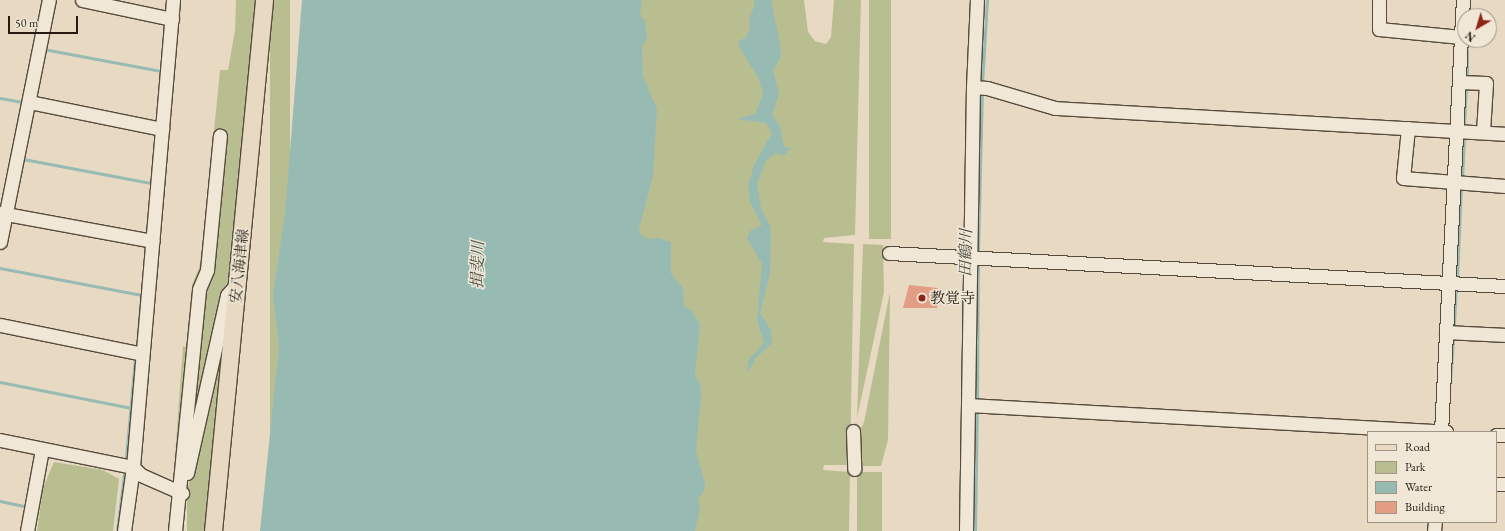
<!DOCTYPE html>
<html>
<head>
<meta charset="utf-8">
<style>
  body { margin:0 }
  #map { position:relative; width:1505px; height:531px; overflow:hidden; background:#e8dac2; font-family:"EB Garamond","Noto Serif JP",serif }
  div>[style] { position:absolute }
  .green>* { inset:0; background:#b9be91; transform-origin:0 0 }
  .water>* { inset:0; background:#97bbb3 }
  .stream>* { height:3px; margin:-1.5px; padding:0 1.5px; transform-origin:1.5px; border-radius:1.5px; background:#97bbb3 }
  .building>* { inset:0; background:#e39d84 }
  .roads { filter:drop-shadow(1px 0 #574b3d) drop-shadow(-1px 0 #574b3d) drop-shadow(0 1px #574b3d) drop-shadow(0 -1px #574b3d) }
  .minor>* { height:13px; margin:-6.5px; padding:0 6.5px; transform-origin:6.5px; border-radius:6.5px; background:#f0e7d7 }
  .major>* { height:17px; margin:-8.5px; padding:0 8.5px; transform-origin:8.5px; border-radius:8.5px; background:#e8dac2 }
  .dots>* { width:11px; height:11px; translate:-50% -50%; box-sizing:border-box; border:2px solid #f0e7d7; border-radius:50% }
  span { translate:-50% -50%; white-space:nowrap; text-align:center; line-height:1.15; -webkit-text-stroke:3px #f0e7d7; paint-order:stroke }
  .street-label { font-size:15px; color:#271b11 }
  .poi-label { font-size:15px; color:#271b11 }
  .left { translate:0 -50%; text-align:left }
  .water-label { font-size:16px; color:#494b42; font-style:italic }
  .legend { position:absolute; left:1367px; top:431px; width:130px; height:92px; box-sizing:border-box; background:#f0e7d7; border:1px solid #a09588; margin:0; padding:5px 7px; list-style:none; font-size:12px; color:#271b11 }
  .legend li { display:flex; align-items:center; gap:8px; height:20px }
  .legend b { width:20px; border:1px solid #a09588 }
  .north { position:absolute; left:1457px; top:8px; width:40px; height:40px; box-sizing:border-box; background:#f0e7d7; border:1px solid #a09588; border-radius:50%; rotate:218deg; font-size:11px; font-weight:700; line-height:16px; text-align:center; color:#271b11 }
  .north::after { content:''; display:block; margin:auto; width:14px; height:18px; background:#8f2418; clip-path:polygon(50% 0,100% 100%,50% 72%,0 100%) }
  .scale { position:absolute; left:8px; top:16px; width:70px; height:18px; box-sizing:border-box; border:2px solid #271b11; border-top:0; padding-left:5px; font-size:12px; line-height:14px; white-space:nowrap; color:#271b11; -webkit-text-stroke:3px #f0e7d7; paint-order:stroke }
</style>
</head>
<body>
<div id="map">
  <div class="green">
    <i style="clip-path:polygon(236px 0,257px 0,231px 277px,223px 289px,186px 470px,183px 470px,222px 136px,177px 482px,173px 484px,183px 346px,186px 347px,192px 285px,199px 268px,203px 242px,220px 70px,228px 70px,235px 30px)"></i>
    <i style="left:270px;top:0;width:20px;height:534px"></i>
    <i style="clip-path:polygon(631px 0,804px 0,808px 32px,815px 41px,826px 44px,831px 37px,834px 0,861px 0,855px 235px,824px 238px,823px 242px,854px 244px,850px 465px,824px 465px,823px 470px,850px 472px,849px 531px,690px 531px,633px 244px)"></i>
    <i style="left:869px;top:0;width:22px;height:239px"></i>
    <i style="clip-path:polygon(863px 244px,883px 245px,884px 292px,857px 418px)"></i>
    <i style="clip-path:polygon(890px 292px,888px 440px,881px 466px,858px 466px,858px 435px,864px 422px)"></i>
    <i style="clip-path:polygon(228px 298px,208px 531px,187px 531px,187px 492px)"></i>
    <i style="clip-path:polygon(54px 462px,103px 470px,119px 479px,113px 531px,37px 531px,43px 488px)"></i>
    <i style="left:857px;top:472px;width:25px;height:59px"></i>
  </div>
  <div class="water">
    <i style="clip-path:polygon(302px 0,642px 0,640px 16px,645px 20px,647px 39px,642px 46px,643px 76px,657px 109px,653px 176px,639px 229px,640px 234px,648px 239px,658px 238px,671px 242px,671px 274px,683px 288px,684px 306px,691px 310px,700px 324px,695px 375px,700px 384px,701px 396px,696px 451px,705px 484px,704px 492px,698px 499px,700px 509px,695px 531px,260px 531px,279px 347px,273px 295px,285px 214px)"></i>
    <i style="clip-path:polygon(754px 0,771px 0,781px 49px,780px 59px,773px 69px,779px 94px,772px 115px,780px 126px,784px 147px,791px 148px,784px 155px,775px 153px,766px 161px,757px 183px,761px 208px,770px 226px,771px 236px,770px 274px,760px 313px,771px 330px,772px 343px,756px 358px,748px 372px,748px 361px,764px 343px,757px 320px,762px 264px,747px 238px,750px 231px,762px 225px,750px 202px,748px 186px,754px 165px,772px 133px,766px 123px,737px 119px,755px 114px,763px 94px,759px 79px,738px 45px,740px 40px,746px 38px,750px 27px,749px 19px,754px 7px)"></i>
  </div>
  <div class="stream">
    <i style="left:43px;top:49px;width:120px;rotate:10.6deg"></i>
    <i style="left:1467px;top:49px;width:25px;rotate:90deg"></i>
    <i style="left:982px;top:84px;width:84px;rotate:-86.6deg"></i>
    <i style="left:0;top:98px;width:23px;rotate:10deg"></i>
    <i style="left:1464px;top:126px;width:40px;rotate:-87.1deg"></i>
    <i style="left:23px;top:159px;width:130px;rotate:10.6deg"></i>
    <i style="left:1462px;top:179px;width:41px;rotate:-87.2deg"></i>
    <i style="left:978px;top:254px;width:162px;rotate:-88.6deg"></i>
    <i style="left:0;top:268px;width:144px;rotate:10.8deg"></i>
    <i style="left:1457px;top:278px;width:92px;rotate:-87.5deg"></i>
    <i style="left:1454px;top:324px;width:33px;rotate:-87deg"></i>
    <i style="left:137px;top:346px;width:50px;rotate:-85.4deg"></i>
    <i style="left:0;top:382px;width:134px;rotate:11.2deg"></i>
    <i style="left:1450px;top:383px;width:44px;rotate:-86.1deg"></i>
    <i style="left:977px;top:402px;width:140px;rotate:-89.6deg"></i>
    <i style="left:126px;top:457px;width:98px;rotate:-84.8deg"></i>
    <i style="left:0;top:501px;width:29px;rotate:12deg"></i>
    <i style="left:117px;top:531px;width:57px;rotate:-83deg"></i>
    <i style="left:975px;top:531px;width:121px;rotate:-89.1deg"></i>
  </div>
  <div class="building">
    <i style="clip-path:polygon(909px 285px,938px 288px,937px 308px,903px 308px)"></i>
  </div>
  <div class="roads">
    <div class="minor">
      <i style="left:82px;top:0;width:92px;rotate:11.9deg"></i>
      <i style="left:1379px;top:0;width:29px;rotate:90deg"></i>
      <i style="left:1379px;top:29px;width:82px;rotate:5.6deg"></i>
      <i style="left:1459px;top:82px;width:27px;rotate:2deg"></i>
      <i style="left:1486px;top:83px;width:49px;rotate:93.5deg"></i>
      <i style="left:973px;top:87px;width:14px;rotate:4deg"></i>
      <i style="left:987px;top:88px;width:71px;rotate:16.4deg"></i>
      <i style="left:1055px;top:108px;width:451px;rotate:3.3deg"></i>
      <i style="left:29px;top:102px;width:136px;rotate:11.5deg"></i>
      <i style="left:1408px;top:128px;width:50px;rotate:95.7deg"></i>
      <i style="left:1403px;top:178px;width:102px;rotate:4.5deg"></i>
      <i style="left:0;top:213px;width:155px;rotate:10.4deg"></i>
      <i style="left:0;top:242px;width:247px;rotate:-78.6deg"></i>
      <i style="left:889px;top:253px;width:617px;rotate:3.07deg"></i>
      <i style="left:0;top:325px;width:145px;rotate:11.5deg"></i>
      <i style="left:1446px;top:332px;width:59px;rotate:2.9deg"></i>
      <i style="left:968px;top:405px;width:479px;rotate:3.2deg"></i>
      <i style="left:853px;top:431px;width:38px;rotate:88deg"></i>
      <i style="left:1441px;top:432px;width:433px;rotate:-87.1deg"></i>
      <i style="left:1496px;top:435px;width:9px"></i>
      <i style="left:0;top:440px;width:136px;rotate:11.5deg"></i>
      <i style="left:133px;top:467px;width:11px;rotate:45deg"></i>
      <i style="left:141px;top:475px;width:45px;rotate:23.7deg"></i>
      <i style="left:187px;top:473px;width:182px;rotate:-77.3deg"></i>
      <i style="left:227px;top:295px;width:15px;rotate:-48deg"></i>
      <i style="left:1496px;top:484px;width:9px"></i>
      <i style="left:27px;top:531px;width:83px;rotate:-79.6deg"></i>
      <i style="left:124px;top:531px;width:65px;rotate:-82deg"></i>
      <i style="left:133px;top:467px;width:469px;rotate:-85.1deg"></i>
      <i style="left:175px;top:531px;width:243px;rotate:-84.3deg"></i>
      <i style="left:199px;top:289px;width:21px;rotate:-67deg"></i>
      <i style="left:207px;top:270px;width:135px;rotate:-84.5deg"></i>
      <i style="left:966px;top:531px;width:444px;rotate:-89.1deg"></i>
      <i style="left:973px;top:87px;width:87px;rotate:-87.4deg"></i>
      <i style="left:1434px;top:531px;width:9px;rotate:-84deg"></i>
    </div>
    <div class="major">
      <i style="left:213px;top:531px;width:533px;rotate:-84.51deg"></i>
    </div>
  </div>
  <div class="dots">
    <i style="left:922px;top:298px;background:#8f2418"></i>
  </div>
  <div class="street-label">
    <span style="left:239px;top:266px;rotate:-84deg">安八海津線</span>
  </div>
  <div class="poi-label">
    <span class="left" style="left:930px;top:298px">教覚寺</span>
  </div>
  <div class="water-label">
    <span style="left:966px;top:253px;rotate:-89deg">田鶴川</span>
    <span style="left:478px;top:265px;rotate:-89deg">揖斐川</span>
  </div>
  <ul class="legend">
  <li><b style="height:5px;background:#e8dac2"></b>Road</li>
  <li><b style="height:11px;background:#b9be91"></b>Park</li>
  <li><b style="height:11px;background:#97bbb3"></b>Water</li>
  <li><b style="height:11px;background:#e39d84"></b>Building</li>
  </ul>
  <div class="north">N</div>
  <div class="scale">50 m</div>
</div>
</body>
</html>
